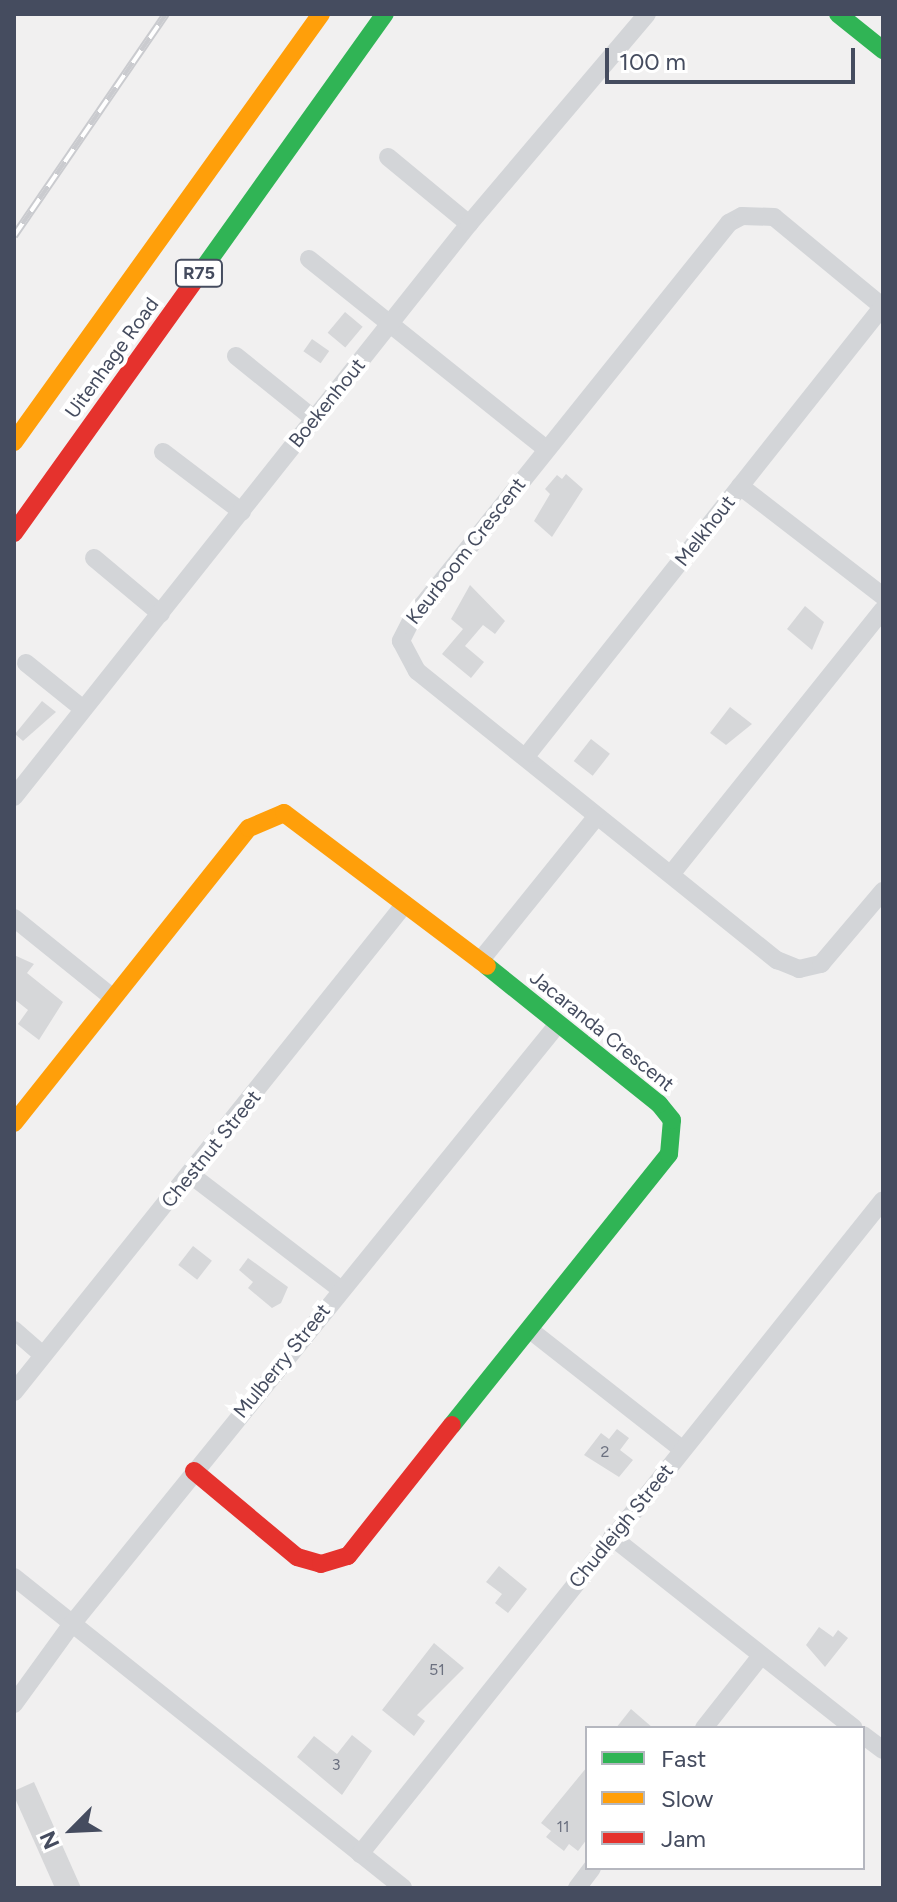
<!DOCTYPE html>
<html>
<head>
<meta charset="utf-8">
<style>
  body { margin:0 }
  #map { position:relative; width:897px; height:1902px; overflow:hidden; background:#f1f0f0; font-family:Figtree,sans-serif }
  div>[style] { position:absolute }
  .building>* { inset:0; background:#d6d7d9; transform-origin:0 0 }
  .street>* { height:18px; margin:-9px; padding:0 9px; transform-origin:9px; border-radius:9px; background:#d3d5d8 }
  .fast>* { height:18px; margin:-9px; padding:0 9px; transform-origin:9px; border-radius:9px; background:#30b455 }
  .slow>* { height:18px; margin:-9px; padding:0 9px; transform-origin:9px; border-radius:9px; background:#ff9f0a }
  .jam>* { height:18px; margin:-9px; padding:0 9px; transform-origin:9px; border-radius:9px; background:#e5322d }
  .rail>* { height:8px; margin-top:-4px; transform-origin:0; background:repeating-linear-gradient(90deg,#fff 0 15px,#cacbcf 0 30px); box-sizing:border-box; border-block:2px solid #cacbcf }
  span { translate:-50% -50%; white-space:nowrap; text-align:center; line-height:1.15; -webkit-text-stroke:8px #fff; paint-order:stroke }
  .number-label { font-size:16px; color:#6c7180 }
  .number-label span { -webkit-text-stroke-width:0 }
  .shield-label span { padding:2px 6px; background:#fff; border:2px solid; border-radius:6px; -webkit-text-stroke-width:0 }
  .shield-label { font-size:18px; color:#454c5f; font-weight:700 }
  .street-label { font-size:20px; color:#454c5f }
  .frame { position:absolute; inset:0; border:16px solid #454c5f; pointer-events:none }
  .legend { position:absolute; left:585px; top:1726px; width:280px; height:144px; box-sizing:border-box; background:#fff; border:2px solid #b5b7bf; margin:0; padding:10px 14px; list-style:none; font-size:24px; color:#454c5f }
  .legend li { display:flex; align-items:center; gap:16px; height:40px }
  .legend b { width:40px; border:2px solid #b5b7bf }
  .north { position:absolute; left:32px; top:1790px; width:80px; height:80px; -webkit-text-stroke:6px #fff; paint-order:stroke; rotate:246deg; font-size:22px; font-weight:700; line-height:32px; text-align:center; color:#454c5f }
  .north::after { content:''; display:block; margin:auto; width:28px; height:36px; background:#454c5f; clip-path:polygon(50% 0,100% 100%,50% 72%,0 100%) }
  .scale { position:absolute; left:605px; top:48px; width:250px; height:36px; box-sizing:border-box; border:4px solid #454c5f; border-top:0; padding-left:10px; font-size:24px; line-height:28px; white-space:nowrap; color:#454c5f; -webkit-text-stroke:6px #fff; paint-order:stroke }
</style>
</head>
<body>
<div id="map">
  <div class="building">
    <i style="left:345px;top:312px;width:23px;height:27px;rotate:40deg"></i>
    <i style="left:312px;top:339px;width:21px;height:15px;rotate:35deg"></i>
    <i style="clip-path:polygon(566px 474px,583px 489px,552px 537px,534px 521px,550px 494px,545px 489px,557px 475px,562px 479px)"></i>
    <i style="clip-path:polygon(470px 585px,505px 621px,495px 634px,483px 625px,465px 646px,484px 662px,471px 678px,442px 654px,463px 629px,451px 619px)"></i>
    <i style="clip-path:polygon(805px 606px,824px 622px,812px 650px,787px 629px)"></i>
    <i style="clip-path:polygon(42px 701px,56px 712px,23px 741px,15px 734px)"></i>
    <i style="clip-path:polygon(730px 707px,752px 724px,726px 745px,710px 733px)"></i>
    <i style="left:591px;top:739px;width:24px;height:28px;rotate:38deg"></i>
    <i style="clip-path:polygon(14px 955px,34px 964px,27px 973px,63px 1002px,39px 1040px,18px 1024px,28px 1010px,14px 999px)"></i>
    <i style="left:193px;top:1246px;width:24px;height:24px;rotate:38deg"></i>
    <i style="clip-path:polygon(248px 1258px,288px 1287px,281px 1303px,272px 1308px,248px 1288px,253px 1282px,239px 1270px)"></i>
    <i style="clip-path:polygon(617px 1429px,629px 1438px,620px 1450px,633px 1460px,619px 1477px,584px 1455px,601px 1433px,609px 1439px)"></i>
    <i style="clip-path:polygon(499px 1566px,527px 1589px,508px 1613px,495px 1603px,502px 1594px,486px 1582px)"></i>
    <i style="clip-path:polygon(819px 1627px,833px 1637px,838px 1630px,848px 1638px,825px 1667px,806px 1645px)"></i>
    <i style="clip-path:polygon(434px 1643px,464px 1668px,417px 1715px,425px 1721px,414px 1736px,382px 1710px)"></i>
    <i style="clip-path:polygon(631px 1709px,653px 1728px,616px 1728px)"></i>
    <i style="clip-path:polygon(352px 1735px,372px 1751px,342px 1795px,297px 1757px,314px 1736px,337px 1754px)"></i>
    <i style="clip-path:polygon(587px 1767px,587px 1839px,578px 1851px,569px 1844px,564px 1851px,546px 1837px,551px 1831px,541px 1823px)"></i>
    <i style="left:34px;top:1782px;width:116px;height:24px;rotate:66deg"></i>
  </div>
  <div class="street">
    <i style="left:388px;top:157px;width:105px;rotate:39.6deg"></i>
    <i style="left:309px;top:259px;width:304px;rotate:38.7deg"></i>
    <i style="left:883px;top:307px;width:141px;rotate:-140.5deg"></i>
    <i style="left:774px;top:217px;width:32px;rotate:-178deg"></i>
    <i style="left:742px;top:216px;width:15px;rotate:152deg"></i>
    <i style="left:729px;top:223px;width:505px;rotate:128.73deg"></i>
    <i style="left:413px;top:617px;width:27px;rotate:117deg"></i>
    <i style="left:401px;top:641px;width:34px;rotate:62deg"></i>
    <i style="left:417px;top:671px;width:462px;rotate:38.8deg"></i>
    <i style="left:777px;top:960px;width:24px;rotate:22deg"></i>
    <i style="left:799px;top:969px;width:23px;rotate:-13deg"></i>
    <i style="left:821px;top:964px;width:96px;rotate:-49.7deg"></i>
    <i style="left:236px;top:356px;width:100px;rotate:38.9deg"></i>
    <i style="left:163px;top:452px;width:99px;rotate:37.2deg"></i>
    <i style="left:740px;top:486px;width:180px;rotate:37.6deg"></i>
    <i style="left:94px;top:558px;width:87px;rotate:39.9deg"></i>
    <i style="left:26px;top:663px;width:73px;rotate:38.9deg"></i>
    <i style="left:527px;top:755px;width:573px;rotate:-51.59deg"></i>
    <i style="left:14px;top:797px;width:732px;rotate:-51.55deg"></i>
    <i style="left:469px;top:224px;width:275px;rotate:-49.7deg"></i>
    <i style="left:672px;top:873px;width:337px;rotate:-51.3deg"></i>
    <i style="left:14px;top:918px;width:127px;rotate:38.9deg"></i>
    <i style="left:480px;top:961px;width:186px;rotate:-51.1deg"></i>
    <i style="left:191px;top:1175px;width:188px;rotate:37.4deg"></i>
    <i style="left:14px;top:1330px;width:38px;rotate:41deg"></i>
    <i style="left:530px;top:1330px;width:193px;rotate:38.1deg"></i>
    <i style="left:14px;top:1392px;width:625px;rotate:-51.3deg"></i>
    <i style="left:612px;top:1537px;width:308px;rotate:38.3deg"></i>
    <i style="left:14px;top:1577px;width:498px;rotate:38.6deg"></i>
    <i style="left:14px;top:1704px;width:99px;rotate:-54.1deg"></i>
    <i style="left:72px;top:1624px;width:771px;rotate:-51deg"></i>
    <i style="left:704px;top:1728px;width:90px;rotate:-51.7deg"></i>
    <i style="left:863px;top:1735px;width:25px;rotate:37deg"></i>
    <i style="left:360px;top:1854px;width:837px;rotate:-51.35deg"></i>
    <i style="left:577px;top:1888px;width:25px;rotate:-53deg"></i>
  </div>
  <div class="fast">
    <i style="left:838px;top:14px;width:58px;rotate:38.7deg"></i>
    <i style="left:200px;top:273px;width:318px;rotate:-54.5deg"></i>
    <i style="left:452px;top:1425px;width:347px;rotate:-51.3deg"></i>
    <i style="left:669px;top:1154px;width:34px;rotate:-85deg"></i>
    <i style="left:672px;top:1120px;width:21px;rotate:-129deg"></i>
    <i style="left:659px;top:1104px;width:221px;rotate:-141.3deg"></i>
  </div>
  <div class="slow">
    <i style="left:14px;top:442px;width:527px;rotate:-54.35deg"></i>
    <i style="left:14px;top:1123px;width:377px;rotate:-51.5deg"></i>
    <i style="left:249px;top:828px;width:38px;rotate:-23deg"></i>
    <i style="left:284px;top:813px;width:254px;rotate:37deg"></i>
  </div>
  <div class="jam">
    <i style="left:14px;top:533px;width:320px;rotate:-54.4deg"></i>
    <i style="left:194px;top:1471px;width:134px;rotate:39.9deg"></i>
    <i style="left:297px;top:1557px;width:25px;rotate:16deg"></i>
    <i style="left:321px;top:1564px;width:28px;rotate:-17deg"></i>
    <i style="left:348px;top:1556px;width:167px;rotate:-51.6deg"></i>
  </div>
  <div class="rail">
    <i style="left:14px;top:236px;width:269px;rotate:-55.6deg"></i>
  </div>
  <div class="number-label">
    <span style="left:605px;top:1452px">2</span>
    <span style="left:437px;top:1670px">51</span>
    <span style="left:336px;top:1765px">3</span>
    <span style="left:563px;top:1827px">11</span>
  </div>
  <div class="shield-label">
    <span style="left:199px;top:273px">R75</span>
  </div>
  <div class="street-label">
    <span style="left:112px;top:358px;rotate:-54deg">Uitenhage Road</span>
    <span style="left:327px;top:403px;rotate:-51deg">Boekenhout</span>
    <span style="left:705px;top:531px;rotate:-52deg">Melkhout</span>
    <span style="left:466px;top:551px;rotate:-52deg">Keurboom Crescent</span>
    <span style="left:602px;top:1031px;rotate:39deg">Jacaranda Crescent</span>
    <span style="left:211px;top:1149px;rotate:-51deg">Chestnut Street</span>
    <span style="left:282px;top:1361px;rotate:-51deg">Mulberry Street</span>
    <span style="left:621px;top:1526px;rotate:-51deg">Chudleigh Street</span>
  </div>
  <div class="frame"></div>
  <ul class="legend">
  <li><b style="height:10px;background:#30b455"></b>Fast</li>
  <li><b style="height:10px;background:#ff9f0a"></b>Slow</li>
  <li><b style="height:10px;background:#e5322d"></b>Jam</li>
  </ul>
  <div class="north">N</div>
  <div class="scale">100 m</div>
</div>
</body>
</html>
